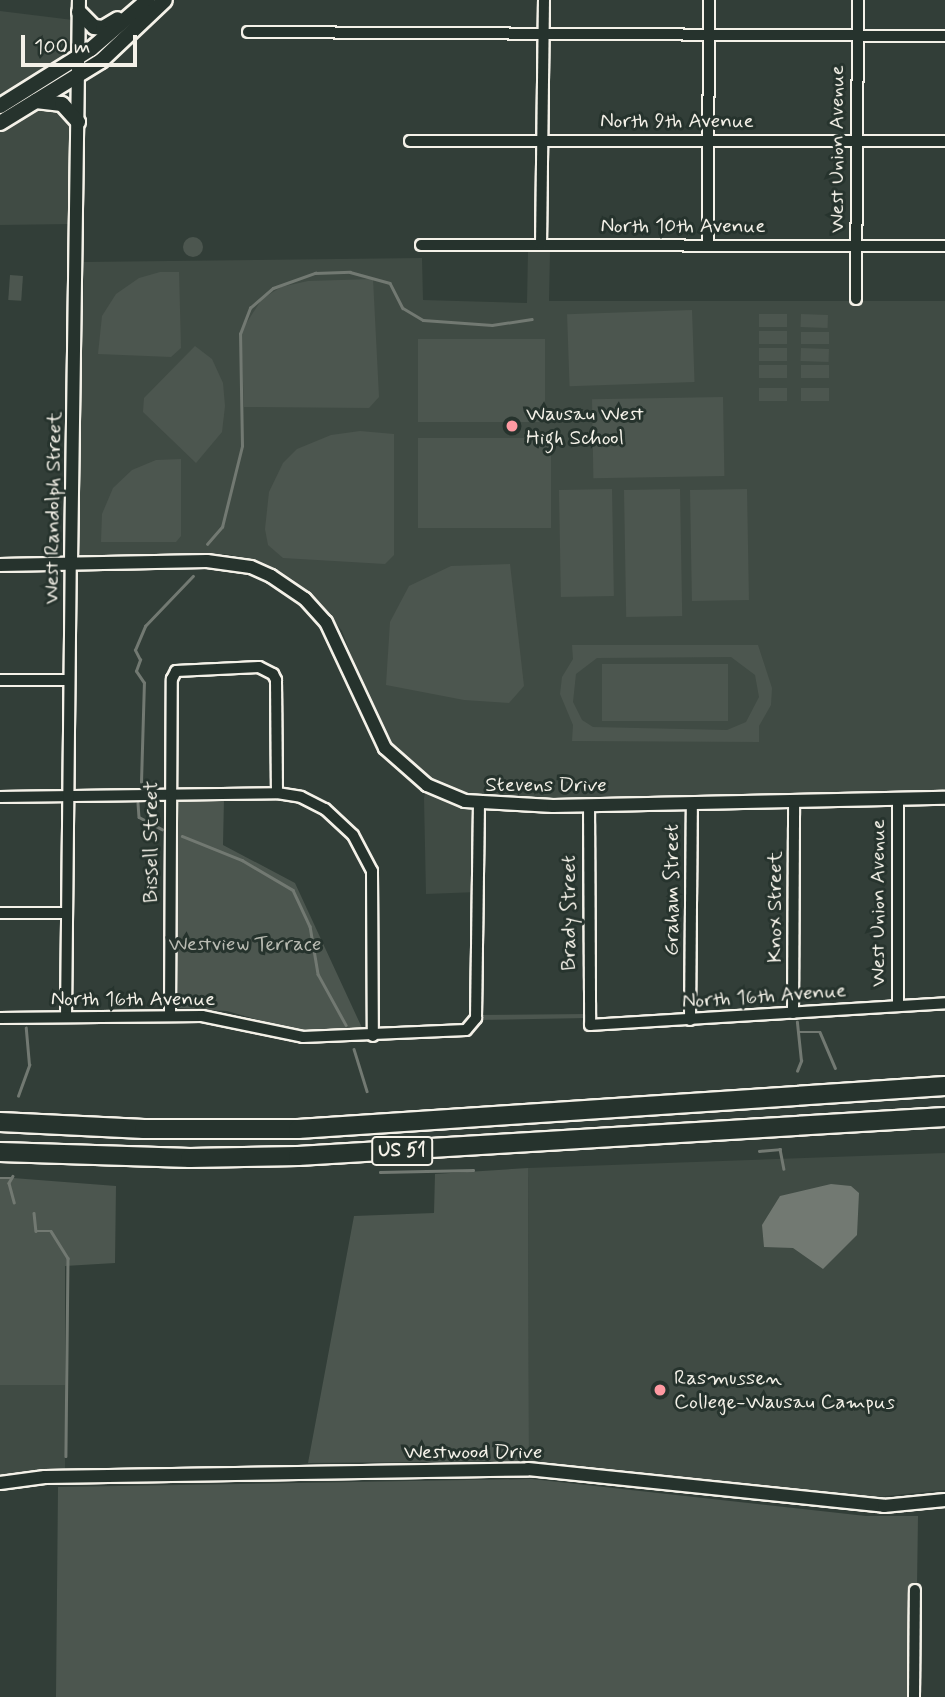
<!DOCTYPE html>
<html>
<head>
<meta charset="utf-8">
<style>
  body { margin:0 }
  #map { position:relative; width:945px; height:1697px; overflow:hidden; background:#323e38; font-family:Mynerve,sans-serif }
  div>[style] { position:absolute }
  .built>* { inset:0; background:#404b44; transform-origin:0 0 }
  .green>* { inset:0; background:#4c564f; transform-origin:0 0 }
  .round { border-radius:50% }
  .water>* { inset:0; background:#727972 }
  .stream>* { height:2.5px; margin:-1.25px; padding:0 1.25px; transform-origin:1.25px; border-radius:1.25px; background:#727972 }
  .roads { filter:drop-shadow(2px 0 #f4f1e8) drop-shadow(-2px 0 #f4f1e8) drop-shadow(0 2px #f4f1e8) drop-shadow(0 -2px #f4f1e8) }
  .street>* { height:10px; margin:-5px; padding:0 5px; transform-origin:5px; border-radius:5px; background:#26332d }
  .secondary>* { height:12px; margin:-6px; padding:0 6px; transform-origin:6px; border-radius:6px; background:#26332d }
  .primary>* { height:14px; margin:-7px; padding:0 7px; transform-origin:7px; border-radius:7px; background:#26332d }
  .highway>* { height:18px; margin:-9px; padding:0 9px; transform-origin:9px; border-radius:9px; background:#26332d }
  .dots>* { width:19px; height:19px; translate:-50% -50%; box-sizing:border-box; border:4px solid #26332d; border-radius:50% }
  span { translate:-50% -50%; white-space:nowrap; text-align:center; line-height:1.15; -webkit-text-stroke:6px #26332d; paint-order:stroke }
  .shield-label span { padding:2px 5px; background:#26332d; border:2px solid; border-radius:5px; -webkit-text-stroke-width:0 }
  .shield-label { font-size:19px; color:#f4f1e8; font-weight:700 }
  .street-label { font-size:21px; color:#f4f1e8 }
  .poi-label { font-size:21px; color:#f4f1e8 }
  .left { translate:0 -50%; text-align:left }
  .park-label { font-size:21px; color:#b9bbb2 }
  .scale { position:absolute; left:21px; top:35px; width:116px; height:32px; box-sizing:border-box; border:4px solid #f4f1e8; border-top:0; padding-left:9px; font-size:21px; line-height:24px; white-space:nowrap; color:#f4f1e8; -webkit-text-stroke:5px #26332d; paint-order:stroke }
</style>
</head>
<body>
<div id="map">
  <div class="built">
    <i style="clip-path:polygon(0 11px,73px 20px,68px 56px,0 99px)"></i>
    <i style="clip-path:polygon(49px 104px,71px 120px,71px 224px,0 225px,0 132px)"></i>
    <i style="clip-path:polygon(528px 251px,550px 252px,549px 301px,945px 301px,945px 793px,508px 798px,467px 794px,433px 780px,397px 751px,369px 703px,342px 631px,320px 602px,292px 579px,253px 560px,226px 554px,84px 557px,78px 553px,84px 262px,422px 258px,423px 300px,527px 303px)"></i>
    <i style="clip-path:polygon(427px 785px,479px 804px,478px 892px,426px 894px,424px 798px)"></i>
    <i style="clip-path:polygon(945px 1153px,945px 1490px,875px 1497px,529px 1461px,528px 1168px)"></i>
    <i style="left:0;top:1385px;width:65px;height:89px"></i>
  </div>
  <div class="green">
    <i class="round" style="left:183px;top:237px;width:20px;height:20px"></i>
    <i style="clip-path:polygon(160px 272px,179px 272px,181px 348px,171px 357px,98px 354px,102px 316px,116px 294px,139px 278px)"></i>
    <i style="left:10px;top:275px;width:13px;height:25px;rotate:4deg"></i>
    <i style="clip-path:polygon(373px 279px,379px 397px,369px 408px,244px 407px,241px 331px,262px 299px,281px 287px,308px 281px)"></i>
    <i style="left:692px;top:310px;width:72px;height:125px;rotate:88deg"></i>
    <i style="left:759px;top:314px;width:28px;height:13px"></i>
    <i style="left:801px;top:314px;width:27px;height:13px;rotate:2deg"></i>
    <i style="left:759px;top:331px;width:28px;height:13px"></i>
    <i style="left:801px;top:332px;width:28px;height:12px"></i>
    <i style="left:418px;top:339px;width:127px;height:83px"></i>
    <i style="clip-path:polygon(195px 346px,212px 359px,223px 383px,225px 406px,222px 432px,196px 463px,143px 412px,144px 398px)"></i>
    <i style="left:759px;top:348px;width:28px;height:13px"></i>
    <i style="left:801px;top:348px;width:28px;height:13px;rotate:2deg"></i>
    <i style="left:759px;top:365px;width:28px;height:13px"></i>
    <i style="left:801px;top:365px;width:28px;height:13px"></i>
    <i style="left:759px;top:388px;width:28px;height:13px"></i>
    <i style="left:801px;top:388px;width:28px;height:13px"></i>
    <i style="left:723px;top:397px;width:79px;height:131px;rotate:89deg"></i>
    <i style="clip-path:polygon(360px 431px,394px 434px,394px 555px,385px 564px,283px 558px,268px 545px,265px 529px,269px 492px,283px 463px,297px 449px,331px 435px)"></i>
    <i style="left:551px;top:438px;width:90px;height:133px;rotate:90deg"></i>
    <i style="clip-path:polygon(181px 459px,181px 536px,176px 542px,101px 542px,102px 514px,113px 488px,132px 470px,156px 460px)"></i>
    <i style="left:612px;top:489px;width:107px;height:53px;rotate:89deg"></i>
    <i style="left:680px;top:489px;width:127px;height:56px;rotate:89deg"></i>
    <i style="left:747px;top:489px;width:111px;height:57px;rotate:89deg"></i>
    <i style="clip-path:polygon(510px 564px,524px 686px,509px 703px,464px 700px,386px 685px,390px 622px,409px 586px,451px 566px)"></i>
    <i style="clip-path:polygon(evenodd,572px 645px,758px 645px,772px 688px,771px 705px,759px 726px,759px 742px,572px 741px,573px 725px,560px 694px,562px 677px,573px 659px,572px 645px,731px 657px,755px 675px,759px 697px,746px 722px,727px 730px,593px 727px,582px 720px,573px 702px,576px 674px,597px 658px,731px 657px)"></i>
    <i style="left:602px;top:664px;width:126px;height:57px"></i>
    <i style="clip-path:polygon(224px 798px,223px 845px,295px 883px,363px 1030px,297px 1031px,227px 1011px,176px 1008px,177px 803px,184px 799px)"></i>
    <i style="clip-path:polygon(587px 1014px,587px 1018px,475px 1020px,476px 1015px)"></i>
    <i style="clip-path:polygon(528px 1168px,529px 1461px,308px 1463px,354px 1216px,434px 1213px,435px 1174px)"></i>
    <i style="clip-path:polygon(0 1177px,116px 1186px,115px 1263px,65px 1266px,65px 1385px,0 1385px)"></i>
    <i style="clip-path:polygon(532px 1479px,866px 1516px,918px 1516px,917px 1587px,910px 1587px,908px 1697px,56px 1697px,58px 1487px)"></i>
  </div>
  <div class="water">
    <i style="clip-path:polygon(831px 1184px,851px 1186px,859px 1193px,857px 1235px,823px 1269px,793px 1248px,764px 1247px,762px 1225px,780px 1196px)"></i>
  </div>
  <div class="stream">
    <i style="left:207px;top:544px;width:23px;rotate:-49deg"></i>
    <i style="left:222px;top:527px;width:83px;rotate:-76.1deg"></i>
    <i style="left:242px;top:446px;width:112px;rotate:-91deg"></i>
    <i style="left:240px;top:334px;width:28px;rotate:-69deg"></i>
    <i style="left:250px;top:308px;width:30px;rotate:-41deg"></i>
    <i style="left:273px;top:288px;width:45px;rotate:-19.7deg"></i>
    <i style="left:315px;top:273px;width:35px;rotate:-2deg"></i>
    <i style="left:350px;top:272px;width:41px;rotate:15.4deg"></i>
    <i style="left:390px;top:283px;width:28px;rotate:63deg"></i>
    <i style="left:403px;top:308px;width:23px;rotate:31deg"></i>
    <i style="left:423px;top:320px;width:69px;rotate:4.1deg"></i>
    <i style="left:492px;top:325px;width:40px;rotate:-8.5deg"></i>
    <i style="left:141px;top:782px;width:99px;rotate:-88.3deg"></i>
    <i style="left:144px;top:683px;width:14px;rotate:-124deg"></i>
    <i style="left:136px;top:671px;width:12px;rotate:-70deg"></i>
    <i style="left:140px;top:660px;width:11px;rotate:-117deg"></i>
    <i style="left:135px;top:650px;width:26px;rotate:-67deg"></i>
    <i style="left:145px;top:626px;width:69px;rotate:-46.2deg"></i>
    <i style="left:138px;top:803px;width:14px;rotate:86deg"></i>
    <i style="left:139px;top:817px;width:26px;rotate:28deg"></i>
    <i style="left:182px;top:836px;width:65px;rotate:21.8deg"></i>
    <i style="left:242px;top:860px;width:59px;rotate:30.5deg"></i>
    <i style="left:293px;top:890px;width:40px;rotate:65deg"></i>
    <i style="left:310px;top:926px;width:49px;rotate:80.5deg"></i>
    <i style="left:318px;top:974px;width:58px;rotate:61.2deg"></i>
    <i style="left:798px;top:1032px;width:22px"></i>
    <i style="left:820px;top:1032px;width:39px;rotate:67deg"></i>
    <i style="left:354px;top:1049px;width:44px;rotate:72.8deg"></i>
    <i style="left:797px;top:1071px;width:11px;rotate:-68deg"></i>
    <i style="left:801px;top:1061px;width:39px;rotate:-96deg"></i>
    <i style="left:18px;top:1096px;width:33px;rotate:-70deg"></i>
    <i style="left:29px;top:1065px;width:37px;rotate:-95deg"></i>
    <i style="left:759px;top:1151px;width:21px;rotate:-5deg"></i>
    <i style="left:780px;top:1149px;width:20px;rotate:79deg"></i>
    <i style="left:380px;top:1172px;width:93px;rotate:-1.2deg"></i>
    <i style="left:13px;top:1176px;width:8px;rotate:120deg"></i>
    <i style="left:9px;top:1183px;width:20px;rotate:75deg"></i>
    <i style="left:0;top:1178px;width:11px"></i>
    <i style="left:34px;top:1213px;width:18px;rotate:84deg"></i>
    <i style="left:36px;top:1231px;width:15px"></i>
    <i style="left:51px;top:1231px;width:32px;rotate:58deg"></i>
    <i style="left:68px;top:1258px;width:198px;rotate:90.6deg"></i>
  </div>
  <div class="roads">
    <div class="street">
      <i style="left:248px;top:32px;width:697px;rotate:0.33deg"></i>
      <i style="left:410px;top:141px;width:535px"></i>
      <i style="left:421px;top:245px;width:524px;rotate:0.11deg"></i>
      <i style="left:541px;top:245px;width:245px;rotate:-89.3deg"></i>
      <i style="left:708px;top:246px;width:246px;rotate:-89.8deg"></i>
      <i style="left:856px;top:299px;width:299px;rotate:-89.6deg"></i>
      <i style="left:0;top:680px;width:69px"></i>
      <i style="left:0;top:797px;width:277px;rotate:-0.8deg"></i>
      <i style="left:277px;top:793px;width:24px;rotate:9deg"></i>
      <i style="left:301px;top:797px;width:27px;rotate:27deg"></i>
      <i style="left:325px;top:809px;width:38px;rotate:43deg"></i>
      <i style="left:353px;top:835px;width:41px;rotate:62.2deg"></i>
      <i style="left:372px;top:871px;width:165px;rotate:89.7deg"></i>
      <i style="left:589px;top:805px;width:220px;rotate:89.7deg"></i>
      <i style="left:590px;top:1025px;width:356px;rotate:-3.5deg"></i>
      <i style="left:0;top:913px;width:67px"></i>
      <i style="left:898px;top:1006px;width:207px;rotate:-90deg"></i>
      <i style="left:793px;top:1013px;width:212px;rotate:-89.7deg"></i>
      <i style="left:170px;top:1015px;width:336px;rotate:-89.7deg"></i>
      <i style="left:172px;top:679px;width:9px;rotate:-63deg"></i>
      <i style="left:176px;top:671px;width:83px;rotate:-2.8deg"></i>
      <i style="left:259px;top:667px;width:16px;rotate:27deg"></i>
      <i style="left:273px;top:674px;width:7px;rotate:63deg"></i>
      <i style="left:276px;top:680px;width:113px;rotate:89.5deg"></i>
      <i style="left:66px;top:1017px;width:454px;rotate:-89.4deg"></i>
      <i style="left:0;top:1018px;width:202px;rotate:-0.6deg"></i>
      <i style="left:202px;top:1016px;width:103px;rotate:11.7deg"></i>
      <i style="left:303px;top:1037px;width:163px;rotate:-2.5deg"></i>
      <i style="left:466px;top:1030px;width:16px;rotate:-50deg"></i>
      <i style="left:476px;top:1018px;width:214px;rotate:-89.2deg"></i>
      <i style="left:690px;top:1020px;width:217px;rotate:-89.5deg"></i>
      <i style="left:914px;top:1697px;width:107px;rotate:-89.5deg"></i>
    </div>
    <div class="secondary">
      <i style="left:71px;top:563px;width:563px;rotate:-89.19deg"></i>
      <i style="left:0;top:565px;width:207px;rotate:-1.1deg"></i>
      <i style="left:207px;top:561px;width:44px;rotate:7.8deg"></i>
      <i style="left:251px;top:567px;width:22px;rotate:24deg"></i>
      <i style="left:271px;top:576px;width:41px;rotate:34.1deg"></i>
      <i style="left:305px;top:599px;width:31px;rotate:48deg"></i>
      <i style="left:326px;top:622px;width:139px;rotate:64.9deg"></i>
      <i style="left:385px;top:748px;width:56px;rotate:41.4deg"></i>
      <i style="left:427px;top:785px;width:41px;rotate:22.8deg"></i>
      <i style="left:465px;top:801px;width:88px;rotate:3.3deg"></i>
      <i style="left:553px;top:806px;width:392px;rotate:-1.2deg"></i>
      <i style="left:0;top:1483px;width:45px;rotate:-7.6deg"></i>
      <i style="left:45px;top:1477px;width:483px;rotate:-0.9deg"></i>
      <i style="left:528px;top:1469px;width:358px;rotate:5.9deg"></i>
      <i style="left:884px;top:1506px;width:61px;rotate:-5.6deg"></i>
    </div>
    <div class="primary">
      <i style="left:79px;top:12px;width:21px;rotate:45deg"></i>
      <i style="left:94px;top:27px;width:9px;rotate:6deg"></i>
      <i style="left:103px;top:28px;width:17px;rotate:-31deg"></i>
      <i style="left:36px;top:101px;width:26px;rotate:7deg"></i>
      <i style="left:62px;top:104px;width:24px;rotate:48deg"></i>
      <i style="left:0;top:106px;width:107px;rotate:-32.1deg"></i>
      <i style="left:91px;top:49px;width:75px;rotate:-40.7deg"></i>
      <i style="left:0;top:123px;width:119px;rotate:-31.5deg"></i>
      <i style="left:101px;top:61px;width:88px;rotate:-43.6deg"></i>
    </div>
    <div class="highway">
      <i style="left:0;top:1122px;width:144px;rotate:2.8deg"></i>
      <i style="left:144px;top:1129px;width:154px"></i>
      <i style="left:298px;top:1129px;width:648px;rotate:-3.8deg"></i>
      <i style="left:0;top:1152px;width:190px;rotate:1.8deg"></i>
      <i style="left:190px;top:1158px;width:108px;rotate:-1.1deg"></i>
      <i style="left:298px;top:1156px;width:648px;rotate:-3.45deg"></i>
    </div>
  </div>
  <div class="dots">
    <i style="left:512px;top:426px;background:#ff9aa2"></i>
    <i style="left:660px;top:1390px;background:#ff9aa2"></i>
  </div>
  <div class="shield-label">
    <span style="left:402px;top:1151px">US 51</span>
  </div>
  <div class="street-label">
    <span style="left:677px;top:121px">North 9th Avenue</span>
    <span style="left:837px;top:149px;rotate:-90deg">West Union Avenue</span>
    <span style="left:683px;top:226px">North 10th Avenue</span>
    <span style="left:53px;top:508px;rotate:-89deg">West Randolph Street</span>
    <span style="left:546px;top:785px">Stevens Drive</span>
    <span style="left:151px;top:842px;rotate:-90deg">Bissell Street</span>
    <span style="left:672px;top:890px;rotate:-90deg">Graham Street</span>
    <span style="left:878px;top:903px;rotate:-90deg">West Union Avenue</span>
    <span style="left:775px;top:907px;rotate:-90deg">Knox Street</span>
    <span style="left:569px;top:913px;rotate:-90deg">Brady Street</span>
    <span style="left:764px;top:996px;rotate:-4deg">North 16th Avenue</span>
    <span style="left:133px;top:999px">North 16th Avenue</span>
    <span style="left:473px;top:1452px">Westwood Drive</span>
  </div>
  <div class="poi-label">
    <span class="left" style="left:526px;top:426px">Wausau West<br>High School</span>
    <span class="left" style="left:674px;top:1390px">Rasmussen<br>College-Wausau Campus</span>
  </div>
  <div class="park-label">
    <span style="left:245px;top:944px">Westview Terrace</span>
  </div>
  <div class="scale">100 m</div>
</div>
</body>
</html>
